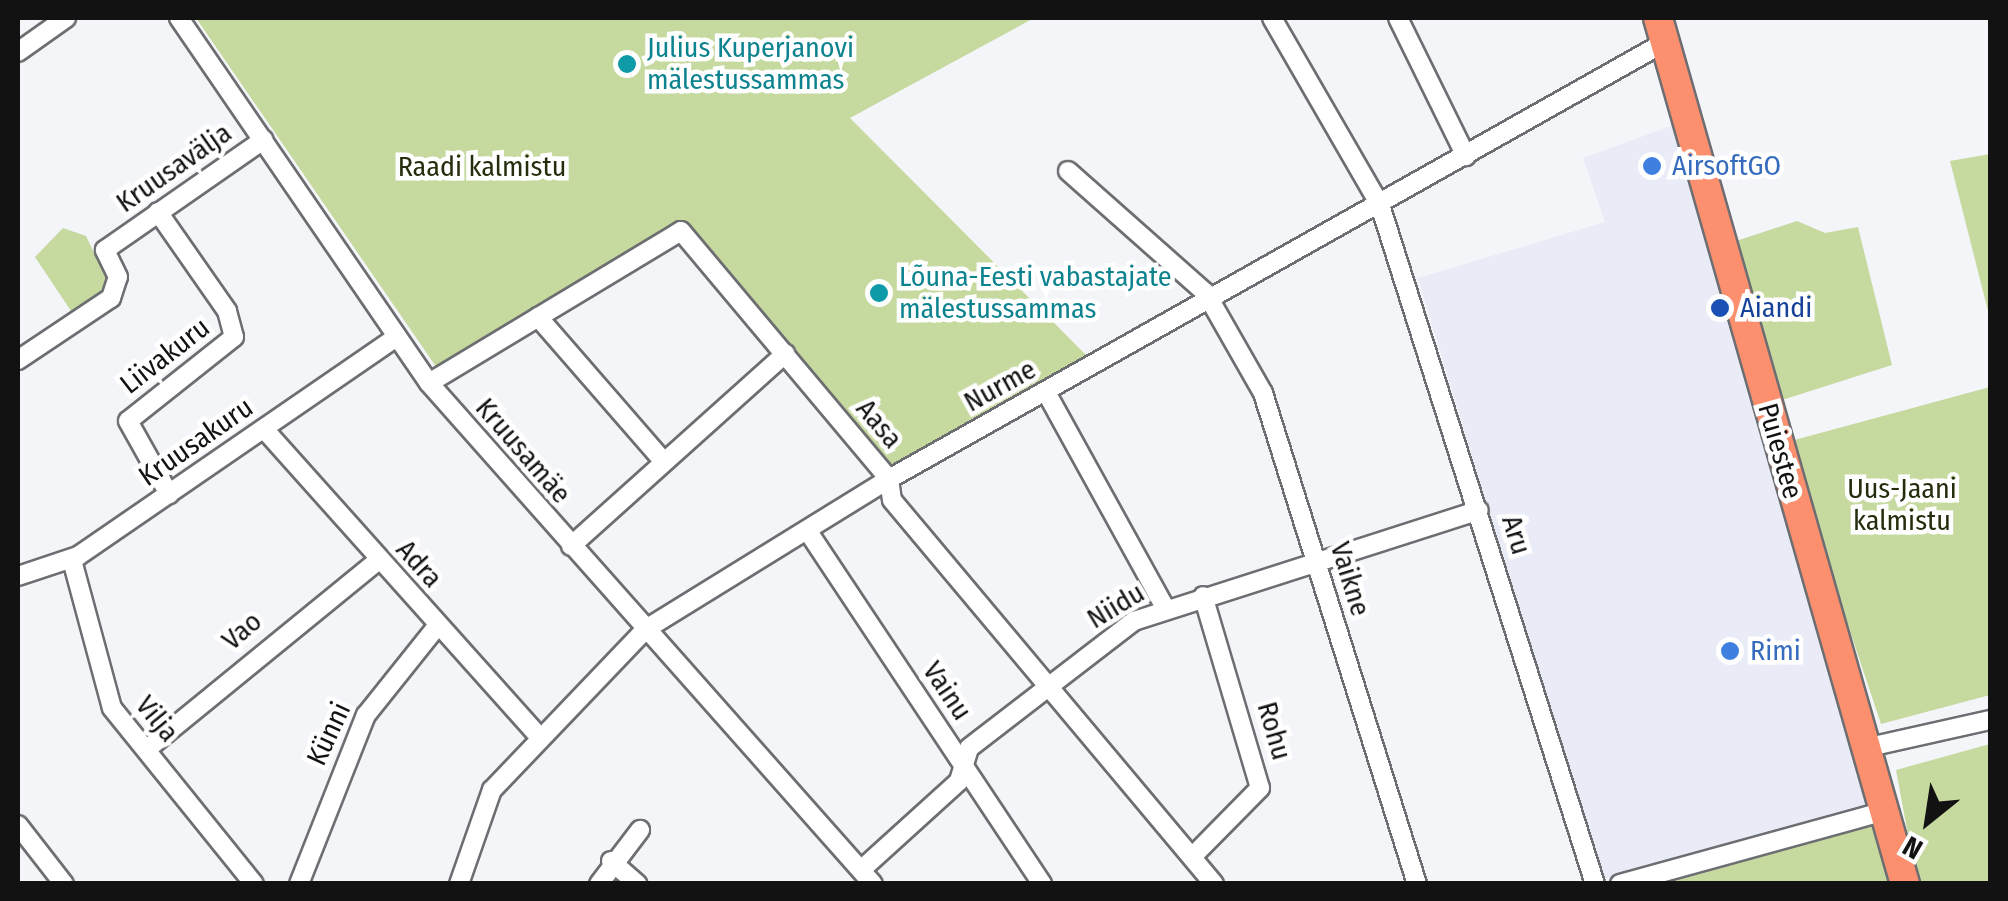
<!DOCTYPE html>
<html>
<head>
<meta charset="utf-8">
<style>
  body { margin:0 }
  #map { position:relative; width:2008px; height:901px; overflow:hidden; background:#f4f5f9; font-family:"Fira Sans Condensed",sans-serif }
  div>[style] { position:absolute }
  .built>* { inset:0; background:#e9ebf7 }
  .green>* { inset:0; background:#c6d99f }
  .roads { filter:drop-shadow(2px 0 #6d6e72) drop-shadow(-2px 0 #6d6e72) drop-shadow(0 2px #6d6e72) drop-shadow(0 -2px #6d6e72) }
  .minor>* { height:18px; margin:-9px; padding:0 9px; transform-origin:9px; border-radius:9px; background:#fff }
  .highway>* { height:28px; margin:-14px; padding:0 14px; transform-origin:14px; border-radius:14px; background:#fb8f6e }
  .dots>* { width:28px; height:28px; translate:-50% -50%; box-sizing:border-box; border:5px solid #fff; border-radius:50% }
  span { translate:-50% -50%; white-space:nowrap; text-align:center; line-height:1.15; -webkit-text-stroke:9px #fff; paint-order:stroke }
  .culture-label { font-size:28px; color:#0d838f }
  .left { translate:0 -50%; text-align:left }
  .shop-label { font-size:28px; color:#366cbe }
  .park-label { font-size:28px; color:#242e0c }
  .street-label { font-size:28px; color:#121213 }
  .transit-label { font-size:28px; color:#164399 }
  .frame { position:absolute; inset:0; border:20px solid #121213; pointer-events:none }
  .north { position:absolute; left:1878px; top:771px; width:100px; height:100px; -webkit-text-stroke:8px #fff; paint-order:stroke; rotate:210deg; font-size:28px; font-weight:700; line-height:40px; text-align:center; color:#121213 }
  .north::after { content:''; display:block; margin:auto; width:35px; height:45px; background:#121213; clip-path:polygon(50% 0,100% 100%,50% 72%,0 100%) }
</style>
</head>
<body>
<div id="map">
  <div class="built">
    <i style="clip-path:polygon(1682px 122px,1877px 804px,1600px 880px,1418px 278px,1605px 222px,1583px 158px)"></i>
  </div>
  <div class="green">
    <i style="clip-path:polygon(196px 18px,1034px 18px,850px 118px,1090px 359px,892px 471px,680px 221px,437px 368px)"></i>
    <i style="clip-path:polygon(1990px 154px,1990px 319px,1950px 161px)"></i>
    <i style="clip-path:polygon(1797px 221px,1825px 233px,1858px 227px,1892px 365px,1779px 401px,1733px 242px)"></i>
    <i style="clip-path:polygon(63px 228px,86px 236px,111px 288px,73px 314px,35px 257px)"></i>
    <i style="clip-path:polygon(1990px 387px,1990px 695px,1881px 724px,1787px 442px)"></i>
    <i style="clip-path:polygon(1990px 744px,1990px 883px,1917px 883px,1896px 770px)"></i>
    <i style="clip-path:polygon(1879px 823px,1893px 884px,1663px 884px)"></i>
  </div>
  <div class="roads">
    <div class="minor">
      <i style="left:179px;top:18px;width:442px;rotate:55.6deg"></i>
      <i style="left:429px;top:383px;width:669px;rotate:48.45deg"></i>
      <i style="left:1272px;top:18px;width:216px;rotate:60deg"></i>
      <i style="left:1380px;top:205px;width:712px;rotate:72.43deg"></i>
      <i style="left:1398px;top:18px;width:154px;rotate:63.8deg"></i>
      <i style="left:18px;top:52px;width:59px;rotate:-35.3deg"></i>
      <i style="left:1068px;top:171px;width:184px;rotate:41.5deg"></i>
      <i style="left:1206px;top:293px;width:115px;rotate:60.3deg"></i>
      <i style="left:1263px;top:393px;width:515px;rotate:72.59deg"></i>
      <i style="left:158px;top:212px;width:121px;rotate:55.1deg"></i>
      <i style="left:227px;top:311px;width:27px;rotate:75deg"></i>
      <i style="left:234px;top:337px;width:135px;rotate:141.6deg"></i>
      <i style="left:128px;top:421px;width:84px;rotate:60.7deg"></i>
      <i style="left:538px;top:317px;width:191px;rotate:49deg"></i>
      <i style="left:18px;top:360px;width:112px;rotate:-33.7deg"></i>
      <i style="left:111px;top:298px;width:22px;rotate:-72deg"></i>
      <i style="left:118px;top:277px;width:30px;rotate:-116deg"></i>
      <i style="left:105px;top:250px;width:193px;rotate:-34.8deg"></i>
      <i style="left:429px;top:383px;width:294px;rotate:-31.1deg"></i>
      <i style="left:681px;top:231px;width:324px;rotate:50deg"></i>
      <i style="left:889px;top:479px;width:21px;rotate:82deg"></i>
      <i style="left:892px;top:500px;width:501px;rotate:50.02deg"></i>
      <i style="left:1046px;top:392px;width:247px;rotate:61.1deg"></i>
      <i style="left:264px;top:429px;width:409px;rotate:48.2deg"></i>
      <i style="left:807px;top:530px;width:425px;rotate:56.4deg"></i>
      <i style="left:571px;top:546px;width:288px;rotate:-41.9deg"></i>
      <i style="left:72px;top:560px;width:153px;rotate:74.9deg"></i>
      <i style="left:112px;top:708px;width:226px;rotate:51.1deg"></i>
      <i style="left:18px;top:576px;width:63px;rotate:-18.4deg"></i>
      <i style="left:78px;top:556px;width:387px;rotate:-34.5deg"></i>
      <i style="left:1869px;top:747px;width:124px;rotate:-12.6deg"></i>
      <i style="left:147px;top:749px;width:299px;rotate:-39.2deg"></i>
      <i style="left:18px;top:825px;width:75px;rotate:52.1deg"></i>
      <i style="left:1192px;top:857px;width:97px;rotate:-45.4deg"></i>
      <i style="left:1260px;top:788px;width:200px;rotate:-106.5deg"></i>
      <i style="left:611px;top:861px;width:35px;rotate:41deg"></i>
      <i style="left:861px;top:870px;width:132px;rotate:-42.2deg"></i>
      <i style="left:959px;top:781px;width:34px;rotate:-73deg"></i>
      <i style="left:969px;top:748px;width:208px;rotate:-37.6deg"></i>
      <i style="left:1134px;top:621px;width:362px;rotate:-17.8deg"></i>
      <i style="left:299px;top:884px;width:182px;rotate:-68.4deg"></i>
      <i style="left:366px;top:715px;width:115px;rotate:-51.3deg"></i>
      <i style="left:459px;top:884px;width:100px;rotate:-70.7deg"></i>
      <i style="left:492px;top:790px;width:223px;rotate:-46.3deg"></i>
      <i style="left:646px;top:629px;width:286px;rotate:-31.7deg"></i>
      <i style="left:889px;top:479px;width:893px;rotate:-29.38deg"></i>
      <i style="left:599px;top:884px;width:68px;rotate:-52.8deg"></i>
      <i style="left:1620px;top:884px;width:278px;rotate:-15.4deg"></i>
    </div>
    <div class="highway">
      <i style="left:1658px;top:18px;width:901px;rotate:74.08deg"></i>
    </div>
  </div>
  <div class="dots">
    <i style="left:627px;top:64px;background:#0f9aa8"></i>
    <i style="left:1652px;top:166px;background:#3f7fe0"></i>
    <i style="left:879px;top:293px;background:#0f9aa8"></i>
    <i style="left:1720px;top:308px;background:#1a4fb4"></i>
    <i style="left:1730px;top:651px;background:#3f7fe0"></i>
  </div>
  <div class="culture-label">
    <span class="left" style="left:647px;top:64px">Julius Kuperjanovi<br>mälestussammas</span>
    <span class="left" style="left:899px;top:293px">Lõuna-Eesti vabastajate<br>mälestussammas</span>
  </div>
  <div class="shop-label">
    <span class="left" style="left:1672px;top:166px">AirsoftGO</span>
    <span class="left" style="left:1750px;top:651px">Rimi</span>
  </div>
  <div class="park-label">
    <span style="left:482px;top:167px">Raadi kalmistu</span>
    <span style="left:1902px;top:505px">Uus-Jaani<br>kalmistu</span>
  </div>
  <div class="street-label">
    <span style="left:174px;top:168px;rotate:-35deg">Kruusavälja</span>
    <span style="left:165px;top:356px;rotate:-38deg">Liivakuru</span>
    <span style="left:1000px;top:386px;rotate:-29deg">Nurme</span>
    <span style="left:879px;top:424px;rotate:50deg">Aasa</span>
    <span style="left:196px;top:442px;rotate:-35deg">Kruusakuru</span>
    <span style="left:523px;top:451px;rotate:49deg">Kruusamäe</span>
    <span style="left:1780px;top:451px;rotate:74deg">Puiestee</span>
    <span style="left:1516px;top:535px;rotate:73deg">Aru</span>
    <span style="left:419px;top:564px;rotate:48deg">Adra</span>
    <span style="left:1350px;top:579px;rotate:73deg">Vaikne</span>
    <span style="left:1116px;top:606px;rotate:-31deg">Niidu</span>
    <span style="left:242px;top:631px;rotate:-41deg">Vao</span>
    <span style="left:947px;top:691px;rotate:56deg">Vainu</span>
    <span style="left:157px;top:719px;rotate:51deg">Vilja</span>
    <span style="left:1274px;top:731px;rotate:74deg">Rohu</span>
    <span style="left:329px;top:734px;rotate:-65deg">Künni</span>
  </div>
  <div class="transit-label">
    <span class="left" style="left:1740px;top:308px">Aiandi</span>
  </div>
  <div class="frame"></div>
  <div class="north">N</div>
</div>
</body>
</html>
